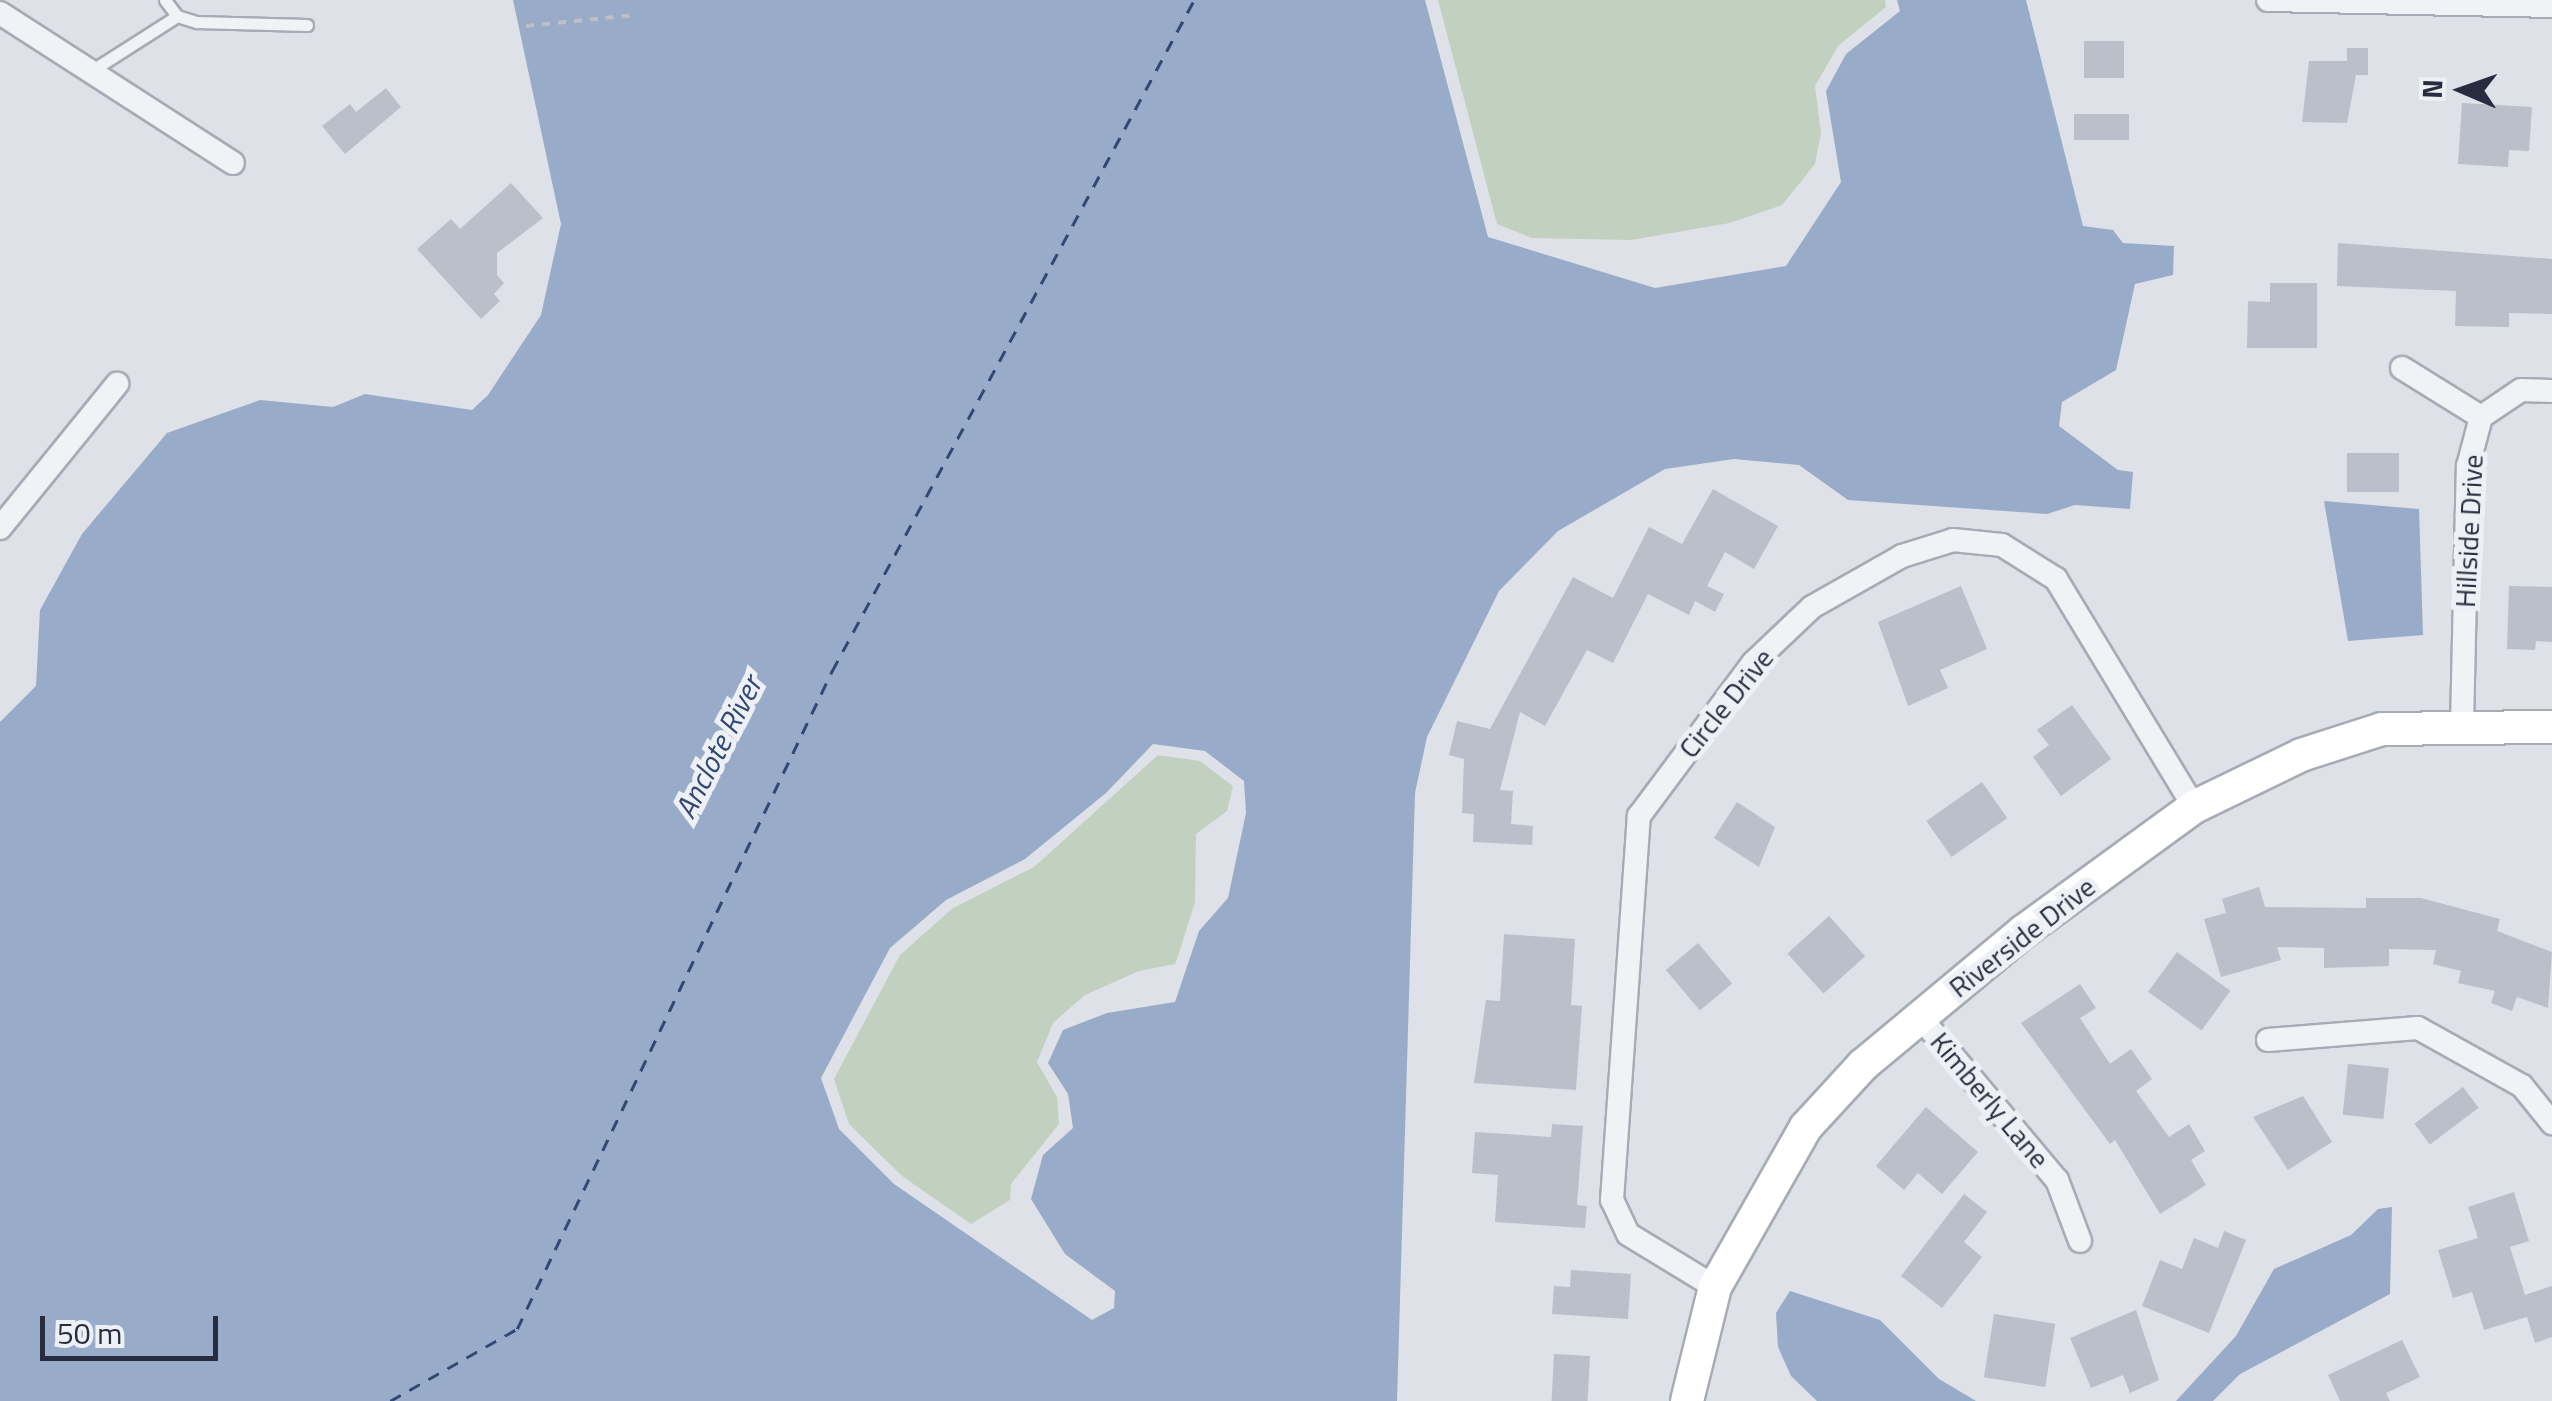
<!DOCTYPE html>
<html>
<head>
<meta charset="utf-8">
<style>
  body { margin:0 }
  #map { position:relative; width:2552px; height:1401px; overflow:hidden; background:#dee1e7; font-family:"Titillium Web",sans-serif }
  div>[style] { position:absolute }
  .green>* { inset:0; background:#c2d1bf }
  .water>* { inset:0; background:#98abc8 }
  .ferry>* { height:2.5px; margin-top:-1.25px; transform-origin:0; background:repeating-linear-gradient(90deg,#314872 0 12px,transparent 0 22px) }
  .building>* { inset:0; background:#bbbfca; transform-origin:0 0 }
  .path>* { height:4px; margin-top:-2px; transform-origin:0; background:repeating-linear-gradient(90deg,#bcbfc6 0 8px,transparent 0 16px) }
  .roads { filter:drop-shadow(2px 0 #a7abb4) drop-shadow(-2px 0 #a7abb4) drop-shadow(0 2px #a7abb4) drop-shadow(0 -2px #a7abb4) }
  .lane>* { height:11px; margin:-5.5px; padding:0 5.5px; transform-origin:5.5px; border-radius:5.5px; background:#f0f2f6 }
  .street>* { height:22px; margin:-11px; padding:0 11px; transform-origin:11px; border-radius:11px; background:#f0f2f6 }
  .secondary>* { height:32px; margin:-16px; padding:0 16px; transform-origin:16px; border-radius:16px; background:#fff }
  span { translate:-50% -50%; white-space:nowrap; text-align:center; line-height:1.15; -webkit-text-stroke:10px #edf0f5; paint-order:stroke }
  .street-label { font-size:28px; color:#272d3e }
  .water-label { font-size:30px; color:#314872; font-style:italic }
  .north { position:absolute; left:2412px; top:40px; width:100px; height:100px; -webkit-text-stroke:8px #edf0f5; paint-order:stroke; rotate:272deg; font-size:28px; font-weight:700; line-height:40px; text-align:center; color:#272d3e }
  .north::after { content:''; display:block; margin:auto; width:35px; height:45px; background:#272d3e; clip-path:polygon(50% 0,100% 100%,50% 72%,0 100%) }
  .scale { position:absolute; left:40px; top:1316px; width:178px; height:45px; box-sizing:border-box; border:5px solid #272d3e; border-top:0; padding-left:12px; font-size:30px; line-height:35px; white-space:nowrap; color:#272d3e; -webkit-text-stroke:8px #edf0f5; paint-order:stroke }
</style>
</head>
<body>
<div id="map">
  <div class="green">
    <i style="clip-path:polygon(1438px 0,1885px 0,1886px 7px,1838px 46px,1815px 86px,1821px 133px,1815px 164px,1782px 205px,1730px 223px,1631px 240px,1532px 238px,1497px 224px)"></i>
    <i style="clip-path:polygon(1158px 755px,1200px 761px,1233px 786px,1227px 811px,1196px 834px,1195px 902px,1178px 956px,1175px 964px,1139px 971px,1085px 995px,1053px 1023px,1037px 1062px,1057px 1097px,1059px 1124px,1011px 1184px,1010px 1200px,971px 1224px,902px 1176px,849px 1124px,834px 1079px,900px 955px,953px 908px,1034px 867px)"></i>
  </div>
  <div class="water">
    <i style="clip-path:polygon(evenodd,513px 0,1425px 0,1488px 237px,1655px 288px,1786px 266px,1841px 182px,1826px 91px,1846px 54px,1900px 11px,1897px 0,2026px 0,2083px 226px,2113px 230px,2123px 243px,2174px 246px,2173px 275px,2135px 284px,2116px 370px,2062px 402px,2059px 426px,2118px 470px,2133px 472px,2130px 509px,2075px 505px,2047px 514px,1848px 500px,1799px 465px,1734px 459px,1665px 469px,1558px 531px,1499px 591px,1427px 737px,1415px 793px,1397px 1401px,0 1401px,0 722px,36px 686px,40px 610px,82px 534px,167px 433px,260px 400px,333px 407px,365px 394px,472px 410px,488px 395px,541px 315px,561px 224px,513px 0,1153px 744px,1205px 751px,1244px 781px,1246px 813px,1228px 898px,1199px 931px,1175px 1002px,1107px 1013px,1063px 1030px,1048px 1063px,1068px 1094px,1073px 1128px,1043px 1155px,1031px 1199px,1065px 1254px,1115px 1291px,1114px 1308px,1092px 1320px,894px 1184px,839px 1129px,821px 1078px,890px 948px,946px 900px,1025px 859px,1106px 793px,1153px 744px)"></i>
    <i style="clip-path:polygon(2324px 501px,2419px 509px,2423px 635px,2348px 641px)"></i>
    <i style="clip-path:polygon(2392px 1207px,2390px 1294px,2240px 1374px,2213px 1401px,2176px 1401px,2236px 1336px,2274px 1269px,2351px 1235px,2378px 1209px)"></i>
    <i style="clip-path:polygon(1790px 1291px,1880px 1320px,1939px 1379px,1976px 1401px,1817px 1401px,1791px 1376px,1778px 1347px,1776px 1313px)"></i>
  </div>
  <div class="ferry">
    <i style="left:390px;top:1401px;width:146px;rotate:-29.6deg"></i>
    <i style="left:517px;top:1329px;width:730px;rotate:-64.42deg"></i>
    <i style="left:832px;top:671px;width:762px;rotate:-61.65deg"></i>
  </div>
  <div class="building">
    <i style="left:2084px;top:41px;width:40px;height:37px"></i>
    <i style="clip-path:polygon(2347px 48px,2368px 48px,2368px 75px,2356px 75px,2347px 123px,2302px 122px,2309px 61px,2347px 61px)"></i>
    <i style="clip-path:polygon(386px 88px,401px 107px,345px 154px,322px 126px,350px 104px,356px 112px)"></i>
    <i style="clip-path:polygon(2462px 103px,2532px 107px,2529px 151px,2509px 150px,2508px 167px,2458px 164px)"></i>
    <i style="left:2074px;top:114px;width:55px;height:26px"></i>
    <i style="clip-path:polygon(511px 183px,543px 218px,497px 253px,497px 275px,504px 283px,494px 294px,500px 301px,481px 319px,417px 249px,451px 219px,460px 229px)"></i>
    <i style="clip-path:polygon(2338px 243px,2552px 259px,2552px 314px,2509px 313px,2509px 327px,2455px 326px,2456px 291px,2337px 286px)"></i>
    <i style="clip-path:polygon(2270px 283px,2317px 283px,2317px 348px,2247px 348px,2248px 301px,2270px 302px)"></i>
    <i style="left:2347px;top:453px;width:52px;height:39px"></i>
    <i style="clip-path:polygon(1713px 489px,1778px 526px,1754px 569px,1725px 552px,1707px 586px,1724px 594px,1715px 612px,1695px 601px,1689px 615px,1648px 594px,1613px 663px,1587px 650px,1545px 726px,1520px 712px,1500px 790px,1513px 791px,1511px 824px,1533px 826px,1532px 845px,1473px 842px,1474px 814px,1462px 813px,1464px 759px,1449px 755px,1457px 721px,1490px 729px,1573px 577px,1613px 598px,1649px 527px,1682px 544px)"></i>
    <i style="clip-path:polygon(1961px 586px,1987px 649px,1940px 670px,1948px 688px,1908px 706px,1878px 622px)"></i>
    <i style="clip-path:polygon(2509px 586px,2552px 587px,2552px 642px,2536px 641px,2535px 650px,2507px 649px)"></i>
    <i style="clip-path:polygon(2072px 705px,2111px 759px,2061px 796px,2033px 757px,2049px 745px,2037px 730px)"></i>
    <i style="left:1982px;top:782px;width:44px;height:68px;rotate:55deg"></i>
    <i style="clip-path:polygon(1737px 802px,1775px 827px,1759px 867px,1714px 838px)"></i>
    <i style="clip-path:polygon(2259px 887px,2265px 907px,2366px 908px,2366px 898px,2421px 898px,2500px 919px,2497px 931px,2552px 952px,2548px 1008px,2517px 997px,2512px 1011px,2491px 1003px,2495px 991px,2458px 983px,2461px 971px,2433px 964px,2436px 950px,2389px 949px,2389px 966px,2324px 968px,2324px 948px,2277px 947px,2281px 960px,2221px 977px,2204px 919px,2226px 913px,2222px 899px)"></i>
    <i style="left:1829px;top:916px;width:54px;height:56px;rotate:48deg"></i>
    <i style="clip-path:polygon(1504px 934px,1575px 939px,1571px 1005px,1582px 1006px,1576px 1090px,1474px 1083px,1486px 1000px,1500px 1001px)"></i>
    <i style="left:1698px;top:943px;width:53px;height:42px;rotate:50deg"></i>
    <i style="left:2177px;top:952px;width:66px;height:49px;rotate:36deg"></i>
    <i style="clip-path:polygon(2080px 984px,2096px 1008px,2080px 1018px,2110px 1064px,2131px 1049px,2152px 1079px,2136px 1091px,2169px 1137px,2189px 1124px,2205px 1151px,2191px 1160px,2206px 1185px,2160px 1214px,2115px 1140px,2110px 1144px,2021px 1023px)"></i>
    <i style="left:2348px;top:1064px;width:41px;height:51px;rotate:6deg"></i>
    <i style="left:2463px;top:1087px;width:26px;height:61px;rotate:53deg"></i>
    <i style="clip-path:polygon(2303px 1096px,2332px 1142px,2288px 1170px,2253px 1117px)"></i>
    <i style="clip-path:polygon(1926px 1107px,1978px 1152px,1942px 1194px,1918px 1173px,1904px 1190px,1876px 1166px)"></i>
    <i style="clip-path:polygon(1552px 1124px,1583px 1126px,1577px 1205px,1587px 1206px,1585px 1228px,1495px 1222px,1498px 1175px,1472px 1173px,1475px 1132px,1551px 1137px)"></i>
    <i style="clip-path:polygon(2514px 1192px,2529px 1241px,2510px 1247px,2525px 1295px,2552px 1286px,2552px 1337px,2535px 1343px,2527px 1317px,2484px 1330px,2472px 1292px,2453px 1298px,2438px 1250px,2478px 1238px,2468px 1207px)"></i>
    <i style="clip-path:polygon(1964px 1194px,1987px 1212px,1964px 1242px,1982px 1257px,1942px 1308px,1901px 1276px)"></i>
    <i style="clip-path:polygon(2224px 1231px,2246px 1240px,2209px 1333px,2142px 1306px,2160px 1260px,2182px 1269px,2194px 1238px,2218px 1248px)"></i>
    <i style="clip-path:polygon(1571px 1270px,1631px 1274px,1628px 1319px,1552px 1314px,1554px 1286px,1570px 1287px)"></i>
    <i style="clip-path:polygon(2136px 1310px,2159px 1380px,2130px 1393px,2123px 1375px,2091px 1388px,2070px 1338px)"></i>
    <i style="left:1994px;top:1314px;width:62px;height:64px;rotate:9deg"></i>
    <i style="clip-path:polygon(2402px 1340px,2420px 1377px,2386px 1393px,2390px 1401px,2340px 1401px,2328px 1375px)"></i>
    <i style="left:1554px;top:1354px;width:36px;height:47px;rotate:3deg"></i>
  </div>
  <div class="path">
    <i style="left:526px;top:26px;width:109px;rotate:-5.8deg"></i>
  </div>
  <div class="roads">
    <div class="lane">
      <i style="left:165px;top:0;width:20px;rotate:53deg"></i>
      <i style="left:177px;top:16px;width:21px;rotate:17deg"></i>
      <i style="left:197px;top:22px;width:110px;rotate:1.6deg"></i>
      <i style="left:91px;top:71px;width:102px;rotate:-32.6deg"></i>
    </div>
    <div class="street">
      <i style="left:2268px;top:0;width:284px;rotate:1.2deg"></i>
      <i style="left:0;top:13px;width:277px;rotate:32.8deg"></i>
      <i style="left:2402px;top:368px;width:93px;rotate:31.8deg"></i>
      <i style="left:0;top:528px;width:186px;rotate:-50.9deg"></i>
      <i style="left:2462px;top:725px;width:259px;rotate:-88.7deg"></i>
      <i style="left:2468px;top:466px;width:51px;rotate:-75.1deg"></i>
      <i style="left:2481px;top:417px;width:48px;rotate:-34deg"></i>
      <i style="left:2521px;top:390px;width:31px;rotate:2deg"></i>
      <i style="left:1920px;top:1017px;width:213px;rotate:50deg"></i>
      <i style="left:2057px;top:1180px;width:65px;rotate:69.3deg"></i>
      <i style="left:2268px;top:1040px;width:150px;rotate:-4.6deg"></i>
      <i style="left:2418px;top:1028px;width:119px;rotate:29.1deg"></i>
      <i style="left:2522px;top:1086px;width:48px;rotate:51deg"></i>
      <i style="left:1715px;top:1287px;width:102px;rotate:-148.7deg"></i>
      <i style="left:1628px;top:1234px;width:38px;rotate:-115deg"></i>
      <i style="left:1612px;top:1200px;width:385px;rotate:-86deg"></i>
      <i style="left:1639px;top:816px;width:191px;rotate:-53.3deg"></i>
      <i style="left:1753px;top:663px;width:81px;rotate:-43.5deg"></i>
      <i style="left:1812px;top:607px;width:103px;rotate:-29.5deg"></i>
      <i style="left:1902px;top:556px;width:53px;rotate:-17.4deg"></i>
      <i style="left:1953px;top:540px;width:49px;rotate:5.8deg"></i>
      <i style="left:2002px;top:545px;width:64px;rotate:32.2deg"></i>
      <i style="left:2056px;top:579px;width:267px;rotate:58.8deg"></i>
    </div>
    <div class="secondary">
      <i style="left:1687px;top:1401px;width:117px;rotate:-76.2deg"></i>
      <i style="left:1715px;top:1287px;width:184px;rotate:-60.4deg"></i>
      <i style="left:1806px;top:1127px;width:84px;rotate:-47.4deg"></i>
      <i style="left:1863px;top:1065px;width:209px;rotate:-39.8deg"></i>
      <i style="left:2024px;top:931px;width:210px;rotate:-36.1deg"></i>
      <i style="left:2194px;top:807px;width:119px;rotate:-25.9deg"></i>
      <i style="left:2301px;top:755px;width:85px;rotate:-17.8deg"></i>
      <i style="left:2382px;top:729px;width:170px;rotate:-0.7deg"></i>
    </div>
  </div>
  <div class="street-label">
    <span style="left:2469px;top:531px;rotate:-87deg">Hillside Drive</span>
    <span style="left:1726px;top:703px;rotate:-51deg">Circle Drive</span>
    <span style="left:2022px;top:937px;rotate:-38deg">Riverside Drive</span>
    <span style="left:1990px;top:1100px;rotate:50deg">Kimberly Lane</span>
  </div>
  <div class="water-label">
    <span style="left:718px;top:747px;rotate:-63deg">Anclote River</span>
  </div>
  <div class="north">N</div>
  <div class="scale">50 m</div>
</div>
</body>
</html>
